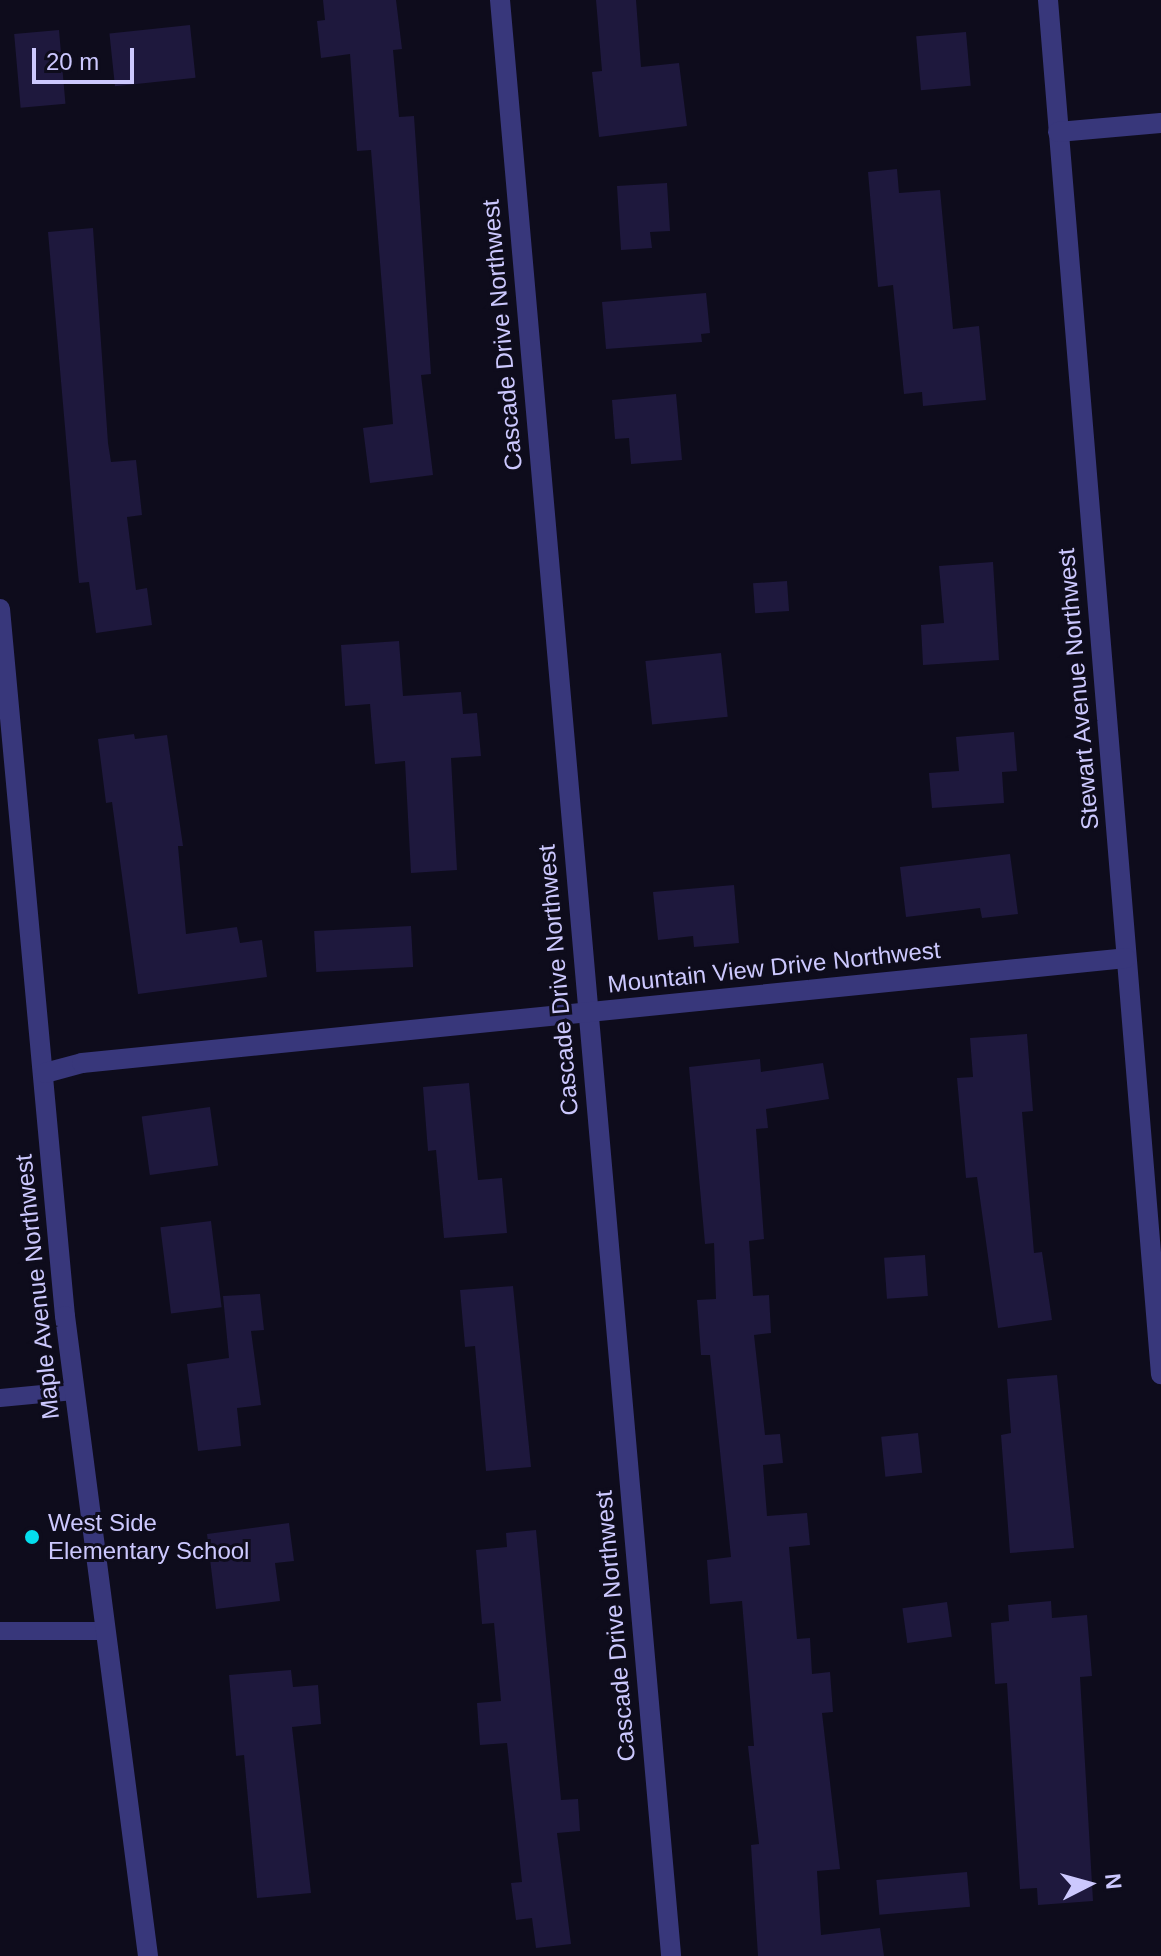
<!DOCTYPE html>
<html>
<head>
<meta charset="utf-8">
<style>
  body { margin:0 }
  #map { position:relative; width:1161px; height:1956px; overflow:hidden; background:#0e0c1c; font-family:Helvetica,sans-serif }
  div>[style] { position:absolute }
  .building>* { inset:0; background:#1e183d; transform-origin:0 0 }
  .lane>* { height:18px; margin:-9px; padding:0 9px; transform-origin:9px; border-radius:9px; background:#38377b }
  .street>* { height:20px; margin:-10px; padding:0 10px; transform-origin:10px; border-radius:10px; background:#38377b }
  .dots>* { width:22px; height:22px; translate:-50% -50%; box-sizing:border-box; border:4px solid #0e0c1c; border-radius:50% }
  span { translate:-50% -50%; white-space:nowrap; text-align:center; line-height:1.15; -webkit-text-stroke:6px #0e0c1c; paint-order:stroke }
  .street-label { font-size:24px; color:#ccc8fe }
  .poi-label { font-size:24px; color:#ccc8fe }
  .left { translate:0 -50%; text-align:left }
  .north { position:absolute; left:1049px; top:1844px; width:80px; height:80px; -webkit-text-stroke:6px #0e0c1c; paint-order:stroke; rotate:84deg; font-size:22px; font-weight:700; line-height:32px; text-align:center; color:#ccc8fe }
  .north::after { content:''; display:block; margin:auto; width:28px; height:36px; background:#ccc8fe; clip-path:polygon(50% 0,100% 100%,50% 72%,0 100%) }
  .scale { position:absolute; left:32px; top:48px; width:102px; height:36px; box-sizing:border-box; border:4px solid #ccc8fe; border-top:0; padding-left:10px; font-size:24px; line-height:28px; white-space:nowrap; color:#ccc8fe; -webkit-text-stroke:6px #0e0c1c; paint-order:stroke }
</style>
</head>
<body>
<div id="map">
  <div class="building">
    <i style="clip-path:polygon(323px 0,396px 0,402px 49px,393px 50px,399px 117px,414px 116px,416px 146px,431px 374px,421px 375px,433px 475px,370px 483px,363px 428px,393px 424px,371px 150px,357px 151px,350px 54px,321px 58px,317px 21px,325px 20px)"></i>
    <i style="clip-path:polygon(596px 0,636px 0,641px 67px,679px 63px,687px 126px,599px 137px,592px 72px,602px 71px)"></i>
    <i style="left:190px;top:25px;width:53px;height:81px;rotate:84deg"></i>
    <i style="left:59px;top:30px;width:74px;height:45px;rotate:85deg"></i>
    <i style="left:966px;top:32px;width:54px;height:50px;rotate:85deg"></i>
    <i style="clip-path:polygon(897px 169px,899px 193px,940px 190px,953px 329px,979px 326px,986px 400px,923px 406px,922px 392px,904px 394px,893px 285px,878px 287px,868px 172px)"></i>
    <i style="clip-path:polygon(667px 183px,670px 231px,650px 232px,652px 248px,621px 250px,617px 186px)"></i>
    <i style="clip-path:polygon(93px 228px,108px 443px,111px 462px,136px 460px,142px 515px,127px 517px,136px 590px,147px 588px,152px 625px,96px 633px,89px 582px,79px 583px,76px 553px,48px 232px)"></i>
    <i style="clip-path:polygon(706px 293px,710px 333px,701px 334px,702px 342px,606px 349px,602px 302px)"></i>
    <i style="clip-path:polygon(676px 394px,682px 460px,631px 464px,629px 438px,615px 439px,612px 400px)"></i>
    <i style="clip-path:polygon(993px 562px,999px 660px,923px 665px,921px 625px,944px 623px,939px 566px)"></i>
    <i style="left:787px;top:581px;width:30px;height:34px;rotate:86deg"></i>
    <i style="clip-path:polygon(399px 641px,403px 696px,461px 692px,463px 714px,477px 713px,481px 756px,451px 758px,457px 870px,411px 873px,405px 761px,375px 764px,370px 704px,345px 706px,341px 645px)"></i>
    <i style="left:721px;top:653px;width:64px;height:76px;rotate:84deg"></i>
    <i style="clip-path:polygon(1014px 732px,1017px 771px,1002px 772px,1004px 803px,932px 808px,929px 773px,959px 771px,956px 737px)"></i>
    <i style="clip-path:polygon(134px 734px,135px 739px,167px 735px,183px 846px,178px 846px,186px 934px,237px 927px,240px 943px,262px 940px,267px 977px,138px 994px,112px 802px,106px 803px,98px 739px)"></i>
    <i style="clip-path:polygon(1010px 854px,1018px 914px,982px 918px,980px 908px,906px 917px,900px 867px)"></i>
    <i style="clip-path:polygon(734px 885px,739px 943px,694px 947px,693px 936px,658px 940px,653px 892px)"></i>
    <i style="left:411px;top:926px;width:41px;height:97px;rotate:87deg"></i>
    <i style="clip-path:polygon(1027px 1034px,1033px 1111px,1022px 1112px,1034px 1253px,1042px 1252px,1052px 1320px,998px 1328px,977px 1177px,966px 1178px,957px 1078px,973px 1077px,970px 1038px)"></i>
    <i style="clip-path:polygon(760px 1059px,761px 1072px,823px 1063px,829px 1099px,766px 1109px,768px 1128px,756px 1129px,764px 1239px,749px 1241px,753px 1296px,769px 1295px,771px 1333px,754px 1335px,765px 1435px,780px 1434px,783px 1463px,763px 1465px,767px 1516px,807px 1513px,810px 1545px,789px 1547px,797px 1639px,810px 1638px,812px 1674px,830px 1672px,833px 1712px,822px 1713px,840px 1869px,817px 1871px,821px 1935px,880px 1928px,884px 1956px,758px 1956px,751px 1845px,759px 1844px,748px 1746px,754px 1746px,742px 1601px,710px 1604px,707px 1560px,731px 1557px,710px 1355px,701px 1355px,697px 1300px,716px 1299px,714px 1243px,705px 1244px,689px 1067px)"></i>
    <i style="clip-path:polygon(469px 1083px,478px 1180px,502px 1178px,507px 1233px,444px 1238px,436px 1150px,428px 1151px,423px 1087px)"></i>
    <i style="left:210px;top:1107px;width:59px;height:69px;rotate:82deg"></i>
    <i style="left:211px;top:1221px;width:87px;height:51px;rotate:83deg"></i>
    <i style="left:925px;top:1255px;width:41px;height:41px;rotate:86deg"></i>
    <i style="clip-path:polygon(513px 1286px,531px 1467px,486px 1471px,475px 1346px,465px 1347px,460px 1290px)"></i>
    <i style="clip-path:polygon(260px 1294px,264px 1330px,251px 1331px,261px 1405px,237px 1408px,241px 1446px,198px 1451px,187px 1364px,229px 1358px,223px 1296px)"></i>
    <i style="clip-path:polygon(1057px 1375px,1074px 1548px,1010px 1553px,1001px 1435px,1011px 1433px,1007px 1379px)"></i>
    <i style="left:918px;top:1433px;width:40px;height:37px;rotate:84deg"></i>
    <i style="clip-path:polygon(289px 1523px,294px 1561px,275px 1563px,280px 1601px,216px 1609px,207px 1534px)"></i>
    <i style="clip-path:polygon(536px 1530px,561px 1800px,578px 1799px,580px 1831px,557px 1833px,571px 1944px,536px 1948px,532px 1918px,516px 1920px,511px 1883px,522px 1882px,507px 1743px,480px 1745px,477px 1703px,501px 1701px,494px 1623px,482px 1624px,476px 1550px,507px 1547px,506px 1533px)"></i>
    <i style="clip-path:polygon(1051px 1601px,1052px 1618px,1087px 1615px,1092px 1676px,1080px 1677px,1093px 1901px,1038px 1905px,1037px 1888px,1020px 1889px,1007px 1683px,995px 1684px,991px 1623px,1009px 1621px,1008px 1605px)"></i>
    <i style="left:947px;top:1602px;width:35px;height:45px;rotate:82deg"></i>
    <i style="clip-path:polygon(291px 1670px,293px 1687px,318px 1685px,321px 1724px,292px 1727px,311px 1893px,257px 1898px,244px 1755px,236px 1756px,229px 1675px)"></i>
    <i style="left:967px;top:1872px;width:35px;height:91px;rotate:85deg"></i>
  </div>
  <div class="lane">
    <i style="left:0;top:1398px;width:74px;rotate:-5.4deg"></i>
    <i style="left:0;top:1631px;width:102px"></i>
  </div>
  <div class="street">
    <i style="left:500px;top:0;width:1963px;rotate:85deg"></i>
    <i style="left:1048px;top:0;width:1379px;rotate:85.3deg"></i>
    <i style="left:1058px;top:132px;width:103px;rotate:-5deg"></i>
    <i style="left:0;top:609px;width:710px;rotate:84.75deg"></i>
    <i style="left:65px;top:1316px;width:645px;rotate:82.61deg"></i>
    <i style="left:45px;top:1073px;width:38px;rotate:-15deg"></i>
    <i style="left:82px;top:1063px;width:1049px;rotate:-5.74deg"></i>
  </div>
  <div class="dots">
    <i style="left:32px;top:1537px;background:#04deee"></i>
  </div>
  <div class="street-label">
    <span style="left:502px;top:335px;rotate:-95deg">Cascade Drive Northwest</span>
    <span style="left:1078px;top:689px;rotate:-95deg">Stewart Avenue Northwest</span>
    <span style="left:774px;top:967px;rotate:-6deg">Mountain View Drive Northwest</span>
    <span style="left:558px;top:980px;rotate:-95deg">Cascade Drive Northwest</span>
    <span style="left:37px;top:1287px;rotate:-96deg">Maple Avenue Northwest</span>
    <span style="left:615px;top:1626px;rotate:-95deg">Cascade Drive Northwest</span>
  </div>
  <div class="poi-label">
    <span class="left" style="left:48px;top:1537px">West Side<br>Elementary School</span>
  </div>
  <div class="north">N</div>
  <div class="scale">20 m</div>
</div>
</body>
</html>
